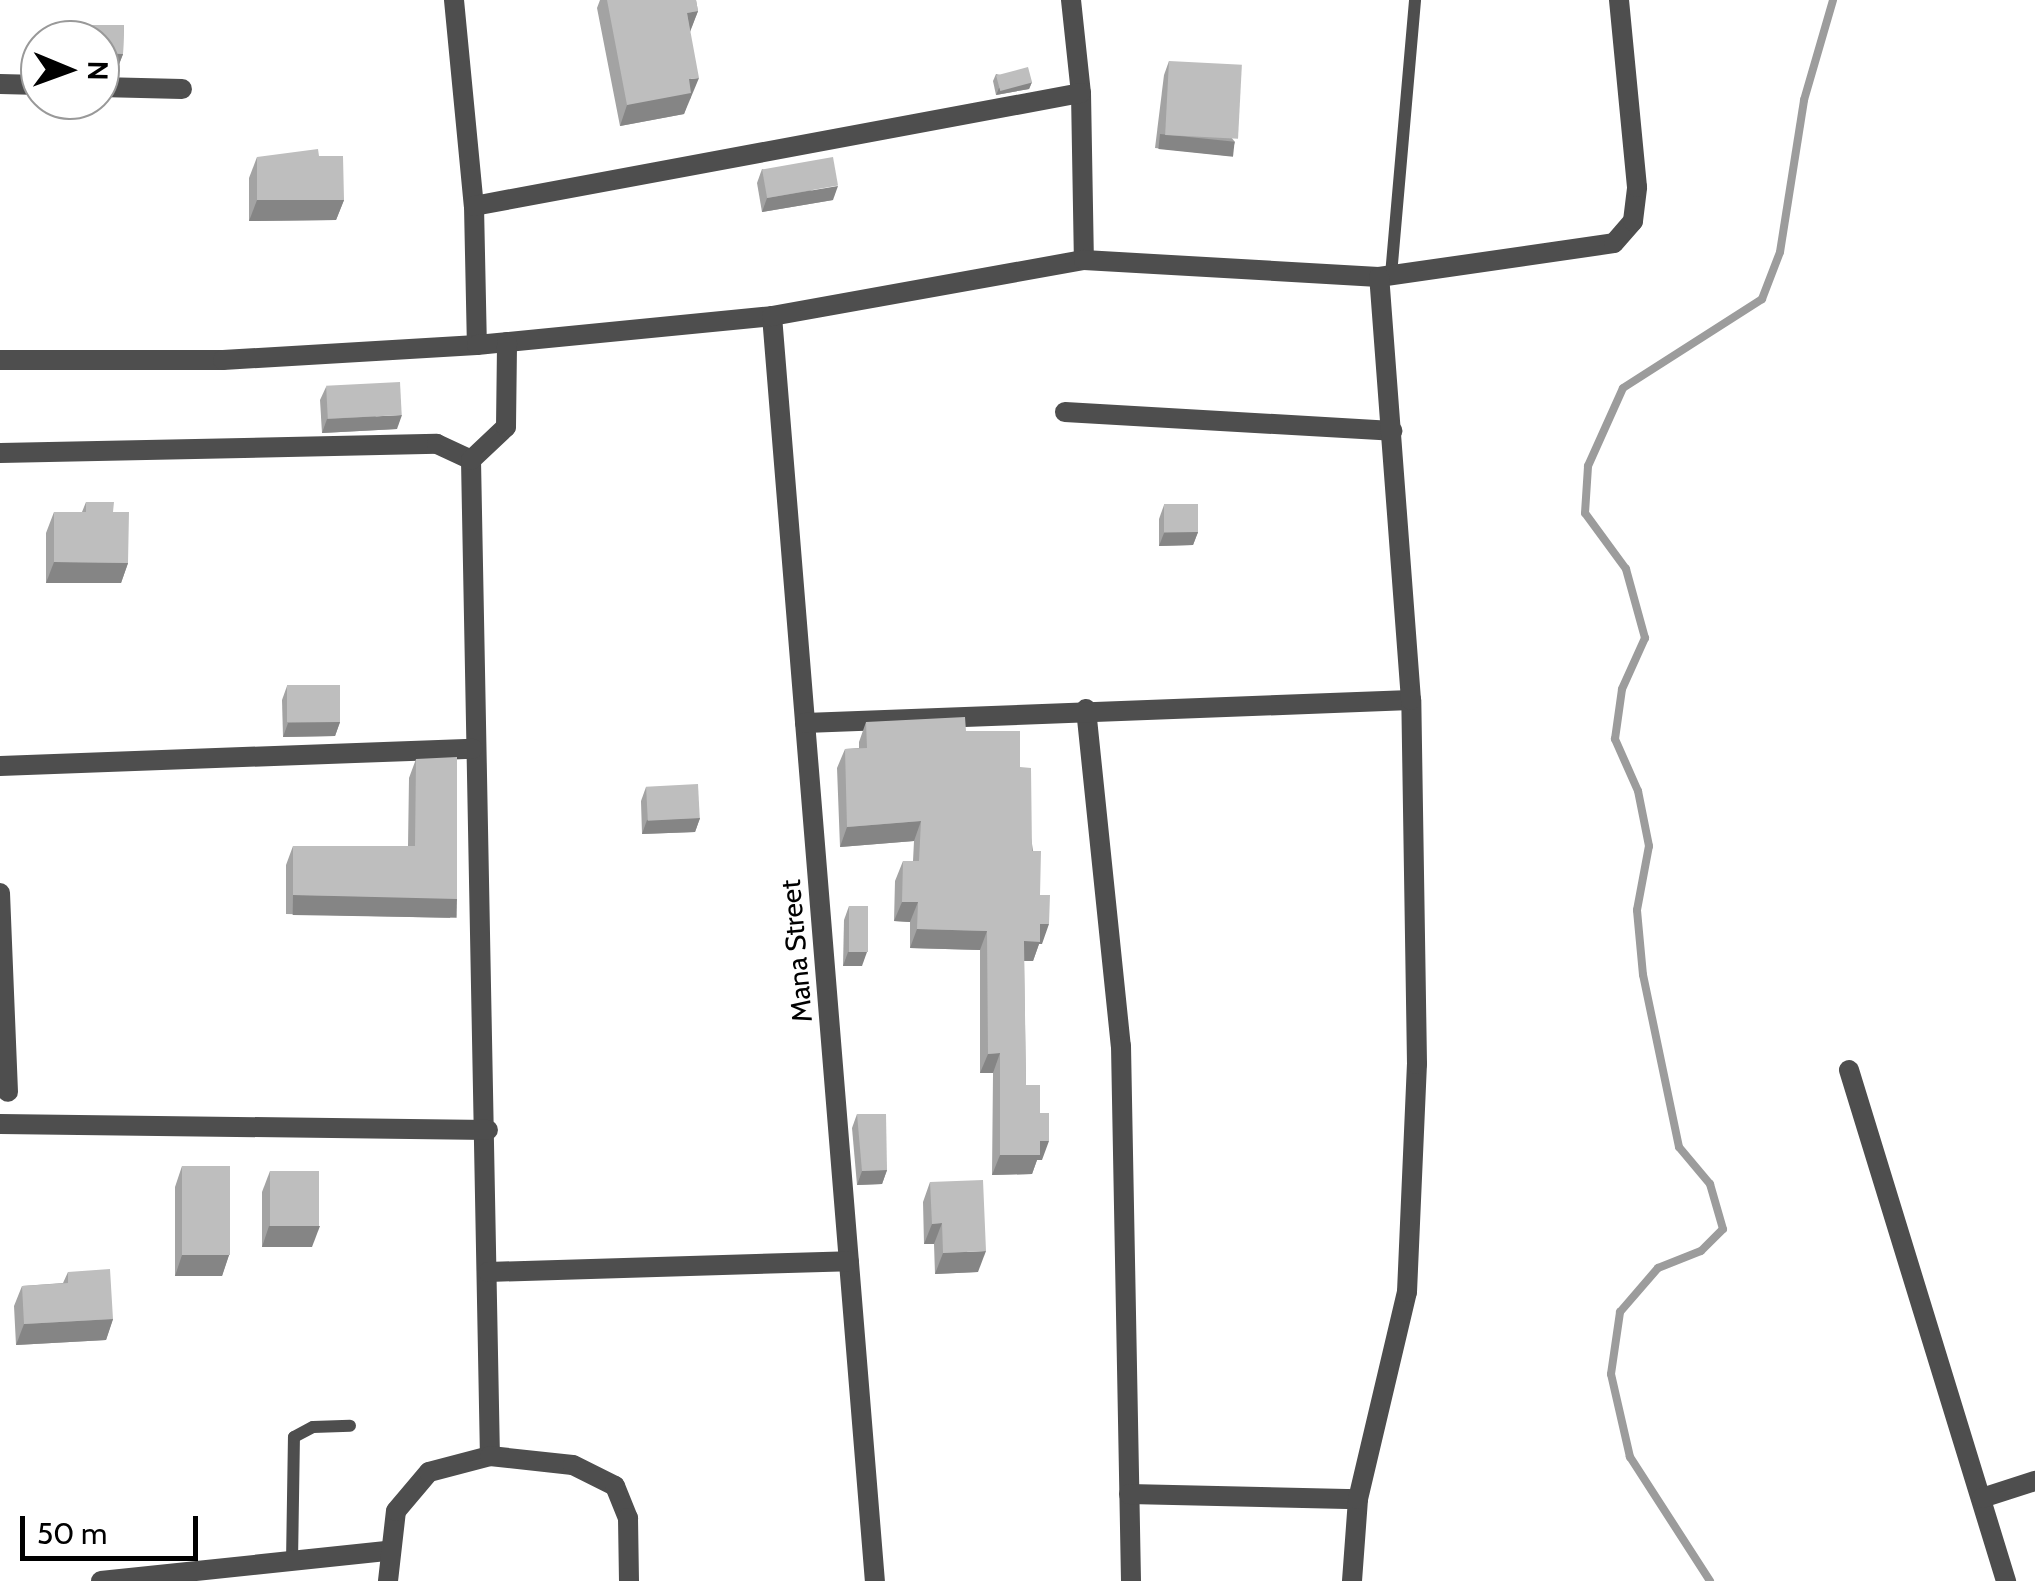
<!DOCTYPE html>
<html>
<head>
<meta charset="utf-8">
<style>
  body { margin:0 }
  #map { position:relative; width:2035px; height:1581px; overflow:hidden; background:#fff; font-family:Cabin,sans-serif }
  div>[style] { position:absolute }
  .stream>* { height:8px; margin:-4px; padding:0 4px; transform-origin:4px; border-radius:4px; background:#9c9c9c }
  .lane>* { height:12px; margin:-6px; padding:0 6px; transform-origin:6px; border-radius:6px; background:#4e4e4e }
  .street>* { height:20px; margin:-10px; padding:0 10px; transform-origin:10px; border-radius:10px; background:#4e4e4e }
  .wall>* { inset:0; background:#a3a3a3 }
  .shaded-wall>* { inset:0; background:#858585; transform-origin:0 0 }
  .building>* { inset:0; background:#bebebe; transform-origin:0 0 }
  span { translate:-50% -50%; white-space:nowrap; text-align:center; line-height:1.15; -webkit-text-stroke:9px #fff; paint-order:stroke }
  .street-label { font-size:28px; color:#000 }
  .north { position:absolute; left:20px; top:20px; width:100px; height:100px; box-sizing:border-box; background:#fff; border:2px solid #999; border-radius:50%; rotate:91deg; font-size:28px; font-weight:700; line-height:40px; text-align:center; color:#000 }
  .north::after { content:''; display:block; margin:auto; width:35px; height:45px; background:#000; clip-path:polygon(50% 0,100% 100%,50% 72%,0 100%) }
  .scale { position:absolute; left:20px; top:1516px; width:178px; height:45px; box-sizing:border-box; border:5px solid #000; border-top:0; padding-left:12px; font-size:30px; line-height:35px; white-space:nowrap; color:#000; -webkit-text-stroke:8px #fff; paint-order:stroke }
</style>
</head>
<body>
<div id="map">
  <div class="stream">
    <i style="left:1710px;top:1581px;width:148px;rotate:-122.8deg"></i>
    <i style="left:1630px;top:1457px;width:85px;rotate:-102.9deg"></i>
    <i style="left:1611px;top:1374px;width:63px;rotate:-81.7deg"></i>
    <i style="left:1620px;top:1312px;width:58px;rotate:-49.2deg"></i>
    <i style="left:1658px;top:1268px;width:46px;rotate:-21.6deg"></i>
    <i style="left:1701px;top:1251px;width:31px;rotate:-45deg"></i>
    <i style="left:1723px;top:1229px;width:47px;rotate:-106.1deg"></i>
    <i style="left:1710px;top:1184px;width:48px;rotate:-130deg"></i>
    <i style="left:1679px;top:1147px;width:176px;rotate:-101.8deg"></i>
    <i style="left:1643px;top:975px;width:65px;rotate:-95.3deg"></i>
    <i style="left:1637px;top:910px;width:65px;rotate:-79.4deg"></i>
    <i style="left:1649px;top:846px;width:56px;rotate:-101.3deg"></i>
    <i style="left:1638px;top:791px;width:57px;rotate:-113.9deg"></i>
    <i style="left:1615px;top:739px;width:50px;rotate:-82deg"></i>
    <i style="left:1622px;top:689px;width:56px;rotate:-65.7deg"></i>
    <i style="left:1645px;top:638px;width:72px;rotate:-105.4deg"></i>
    <i style="left:1626px;top:569px;width:69px;rotate:-126.2deg"></i>
    <i style="left:1585px;top:513px;width:47px;rotate:-86.3deg"></i>
    <i style="left:1588px;top:466px;width:85px;rotate:-65.8deg"></i>
    <i style="left:1623px;top:388px;width:165px;rotate:-32.6deg"></i>
    <i style="left:1762px;top:299px;width:50px;rotate:-69deg"></i>
    <i style="left:1780px;top:252px;width:154px;rotate:-81deg"></i>
    <i style="left:1804px;top:100px;width:104px;rotate:-73.8deg"></i>
  </div>
  <div class="lane">
    <i style="left:1391px;top:275px;width:276px;rotate:-85deg"></i>
    <i style="left:292px;top:1562px;width:125px;rotate:-89.1deg"></i>
    <i style="left:294px;top:1437px;width:21px;rotate:-28deg"></i>
    <i style="left:313px;top:1427px;width:37px;rotate:-2deg"></i>
  </div>
  <div class="street">
    <i style="left:454px;top:0;width:207px;rotate:84.5deg"></i>
    <i style="left:474px;top:206px;width:139px;rotate:88.8deg"></i>
    <i style="left:1071px;top:0;width:94px;rotate:83.9deg"></i>
    <i style="left:1081px;top:93px;width:167px;rotate:89deg"></i>
    <i style="left:0;top:84px;width:40px;rotate:1.4deg"></i>
    <i style="left:100px;top:87px;width:82px;rotate:1.4deg"></i>
    <i style="left:474px;top:206px;width:617px;rotate:-10.55deg"></i>
    <i style="left:772px;top:316px;width:1269px;rotate:85.35deg"></i>
    <i style="left:0;top:360px;width:223px"></i>
    <i style="left:223px;top:360px;width:254px;rotate:-3.4deg"></i>
    <i style="left:477px;top:345px;width:296px;rotate:-5.6deg"></i>
    <i style="left:772px;top:316px;width:317px;rotate:-10.2deg"></i>
    <i style="left:1084px;top:260px;width:295px;rotate:3.3deg"></i>
    <i style="left:1379px;top:277px;width:237px;rotate:-8.2deg"></i>
    <i style="left:1614px;top:243px;width:29px;rotate:-49deg"></i>
    <i style="left:1633px;top:221px;width:34px;rotate:-83deg"></i>
    <i style="left:1637px;top:187px;width:188px;rotate:-95.5deg"></i>
    <i style="left:1065px;top:412px;width:328px;rotate:3.3deg"></i>
    <i style="left:0;top:453px;width:437px;rotate:-1.2deg"></i>
    <i style="left:437px;top:444px;width:38px;rotate:25deg"></i>
    <i style="left:471px;top:460px;width:996px;rotate:88.91deg"></i>
    <i style="left:471px;top:460px;width:48px;rotate:-43.3deg"></i>
    <i style="left:506px;top:427px;width:85px;rotate:-89.3deg"></i>
    <i style="left:1086px;top:709px;width:339px;rotate:84.1deg"></i>
    <i style="left:1121px;top:1046px;width:535px;rotate:88.93deg"></i>
    <i style="left:805px;top:723px;width:606px;rotate:-2.17deg"></i>
    <i style="left:0;top:766px;width:473px;rotate:-2.1deg"></i>
    <i style="left:0;top:893px;width:199px;rotate:87.7deg"></i>
    <i style="left:1849px;top:1070px;width:535px;rotate:72.92deg"></i>
    <i style="left:0;top:1124px;width:488px;rotate:0.7deg"></i>
    <i style="left:488px;top:1272px;width:361px;rotate:-1.7deg"></i>
    <i style="left:1129px;top:1494px;width:229px;rotate:1.3deg"></i>
    <i style="left:1982px;top:1498px;width:56px;rotate:-17.8deg"></i>
    <i style="left:101px;top:1581px;width:289px;rotate:-6deg"></i>
    <i style="left:388px;top:1581px;width:70px;rotate:-83.5deg"></i>
    <i style="left:396px;top:1511px;width:51px;rotate:-49.8deg"></i>
    <i style="left:429px;top:1472px;width:63px;rotate:-14.7deg"></i>
    <i style="left:490px;top:1456px;width:83px;rotate:6.2deg"></i>
    <i style="left:573px;top:1465px;width:47px;rotate:26.6deg"></i>
    <i style="left:615px;top:1486px;width:35px;rotate:68deg"></i>
    <i style="left:628px;top:1518px;width:63px;rotate:89.1deg"></i>
    <i style="left:1352px;top:1581px;width:82px;rotate:-85.8deg"></i>
    <i style="left:1358px;top:1499px;width:213px;rotate:-76.7deg"></i>
    <i style="left:1407px;top:1292px;width:228px;rotate:-87.5deg"></i>
    <i style="left:1417px;top:1064px;width:364px;rotate:-90.9deg"></i>
    <i style="left:1411px;top:700px;width:424px;rotate:-94.3deg"></i>
  </div>
  <div class="wall">
    <i style="clip-path:polygon(600px 0,696px 0,698px 11px,690px 31px,691px 98px,689px 99px,684px 114px,620px 126px,597px 8px)"></i>
    <i style="clip-path:polygon(80px 25px,124px 25px,123px 54px,118px 67px,100px 67px,100px 40px,75px 40px)"></i>
    <i style="clip-path:polygon(1169px 61px,1235px 142px,1230px 156px,1155px 148px,1164px 75px)"></i>
    <i style="clip-path:polygon(996px 74px,1032px 82px,1029px 89px,996px 95px,993px 81px)"></i>
    <i style="clip-path:polygon(257px 157px,344px 200px,336px 220px,249px 221px,249px 178px)"></i>
    <i style="clip-path:polygon(762px 169px,833px 200px,762px 212px,757px 183px)"></i>
    <i style="clip-path:polygon(326px 387px,397px 429px,322px 433px,320px 400px)"></i>
    <i style="clip-path:polygon(86px 502px,113px 512px,128px 563px,121px 583px,46px 583px,46px 533px,54px 512px,82px 512px)"></i>
    <i style="clip-path:polygon(1164px 505px,1198px 532px,1193px 545px,1159px 546px,1159px 519px)"></i>
    <i style="clip-path:polygon(287px 686px,340px 722px,335px 736px,283px 737px,282px 700px)"></i>
    <i style="clip-path:polygon(866px 722px,966px 731px,1020px 767px,1040px 895px,1042px 944px,1039px 944px,1033px 961px,1024px 961px,1026px 1085px,1040px 1113px,1042px 1160px,1037px 1160px,1032px 1174px,992px 1175px,993px 1073px,980px 1073px,980px 950px,910px 948px,910px 922px,894px 921px,895px 881px,903px 861px,913px 861px,914px 841px,840px 847px,837px 768px,845px 749px,859px 748px,859px 742px)"></i>
    <i style="clip-path:polygon(416px 759px,457px 899px,450px 918px,286px 914px,286px 865px,293px 846px,408px 846px,409px 778px)"></i>
    <i style="clip-path:polygon(646px 787px,700px 818px,695px 832px,642px 834px,641px 801px)"></i>
    <i style="clip-path:polygon(849px 906px,862px 966px,843px 966px,844px 920px)"></i>
    <i style="clip-path:polygon(857px 1114px,887px 1170px,882px 1184px,857px 1185px,852px 1128px)"></i>
    <i style="clip-path:polygon(182px 1166px,229px 1255px,222px 1276px,175px 1276px,175px 1187px)"></i>
    <i style="clip-path:polygon(270px 1171px,312px 1247px,262px 1247px,262px 1192px)"></i>
    <i style="clip-path:polygon(930px 1182px,978px 1272px,935px 1274px,934px 1244px,924px 1244px,923px 1202px)"></i>
    <i style="clip-path:polygon(68px 1272px,113px 1319px,106px 1340px,16px 1345px,14px 1306px,22px 1286px,63px 1283px)"></i>
  </div>
  <div class="shaded-wall">
    <i style="clip-path:polygon(698px 11px,690px 32px,687px 13px)"></i>
    <i style="clip-path:polygon(100px 53px,123px 54px,118px 67px,100px 67px)"></i>
    <i style="clip-path:polygon(699px 78px,684px 114px,620px 126px,627px 105px,689px 79px)"></i>
    <i style="clip-path:polygon(1032px 82px,1029px 89px,996px 95px,999px 88px)"></i>
    <i style="left:1160px;top:134px;width:75px;height:15px;rotate:6deg"></i>
    <i style="clip-path:polygon(838px 186px,833px 200px,762px 212px,767px 198px)"></i>
    <i style="clip-path:polygon(257px 200px,344px 200px,336px 220px,249px 221px)"></i>
    <i style="clip-path:polygon(402px 415px,397px 429px,322px 433px,327px 419px)"></i>
    <i style="clip-path:polygon(1198px 532px,1193px 545px,1159px 546px,1164px 533px)"></i>
    <i style="clip-path:polygon(54px 562px,128px 563px,121px 583px,46px 583px)"></i>
    <i style="clip-path:polygon(340px 722px,335px 736px,283px 737px,288px 723px)"></i>
    <i style="clip-path:polygon(700px 818px,695px 832px,642px 834px,647px 820px)"></i>
    <i style="clip-path:polygon(921px 821px,914px 841px,840px 847px,847px 827px)"></i>
    <i style="left:293px;top:895px;width:164px;height:20px;rotate:1deg"></i>
    <i style="clip-path:polygon(902px 902px,918px 902px,910px 922px,894px 921px)"></i>
    <i style="clip-path:polygon(1040px 924px,1049px 924px,1042px 944px,1039px 944px,1033px 961px,1017px 961px,1024px 941px)"></i>
    <i style="clip-path:polygon(917px 929px,987px 931px,980px 950px,910px 948px)"></i>
    <i style="clip-path:polygon(848px 952px,867px 952px,862px 966px,843px 966px)"></i>
    <i style="clip-path:polygon(1000px 1053px,993px 1073px,980px 1073px,988px 1054px)"></i>
    <i style="clip-path:polygon(1040px 1141px,1049px 1141px,1042px 1160px,1037px 1160px,1032px 1174px,992px 1175px,1000px 1155px)"></i>
    <i style="clip-path:polygon(887px 1170px,882px 1184px,857px 1185px,862px 1171px)"></i>
    <i style="clip-path:polygon(942px 1223px,934px 1244px,924px 1244px,932px 1224px)"></i>
    <i style="clip-path:polygon(269px 1226px,320px 1226px,312px 1247px,262px 1247px)"></i>
    <i style="clip-path:polygon(986px 1251px,978px 1272px,935px 1274px,943px 1253px)"></i>
    <i style="clip-path:polygon(182px 1255px,229px 1255px,222px 1276px,175px 1276px)"></i>
    <i style="clip-path:polygon(113px 1319px,106px 1340px,16px 1345px,24px 1324px)"></i>
  </div>
  <div class="building">
    <i style="clip-path:polygon(607px 0,696px 0,698px 11px,687px 13px,699px 78px,689px 79px,691px 93px,627px 105px)"></i>
    <i style="clip-path:polygon(80px 25px,124px 25px,123px 54px,100px 53px,100px 40px,80px 40px)"></i>
    <i style="left:1169px;top:61px;width:73px;height:74px;rotate:3deg"></i>
    <i style="left:1028px;top:67px;width:16px;height:33px;rotate:75deg"></i>
    <i style="clip-path:polygon(318px 149px,319px 156px,343px 156px,344px 200px,257px 200px,257px 157px)"></i>
    <i style="left:833px;top:157px;width:29px;height:72px;rotate:80deg"></i>
    <i style="left:400px;top:382px;width:33px;height:74px;rotate:87deg"></i>
    <i style="clip-path:polygon(86px 502px,114px 502px,113px 512px,129px 512px,128px 563px,54px 562px,54px 512px,86px 512px)"></i>
    <i style="left:1198px;top:504px;width:28px;height:34px;rotate:90deg"></i>
    <i style="left:340px;top:685px;width:37px;height:53px;rotate:90deg"></i>
    <i style="clip-path:polygon(965px 717px,966px 731px,1020px 731px,1020px 767px,1031px 768px,1032px 851px,1041px 851px,1040px 895px,1050px 895px,1049px 924px,1040px 924px,1040px 942px,1024px 941px,1026px 1085px,1040px 1085px,1040px 1113px,1049px 1113px,1049px 1141px,1040px 1141px,1040px 1155px,1000px 1155px,1000px 1053px,988px 1054px,987px 931px,917px 929px,918px 902px,902px 902px,903px 861px,919px 861px,921px 821px,847px 827px,845px 749px,867px 748px,866px 722px)"></i>
    <i style="clip-path:polygon(457px 757px,457px 899px,293px 895px,293px 846px,415px 846px,416px 759px)"></i>
    <i style="left:698px;top:784px;width:34px;height:52px;rotate:87deg"></i>
    <i style="left:849px;top:906px;width:19px;height:46px"></i>
    <i style="clip-path:polygon(857px 1114px,886px 1114px,887px 1170px,862px 1171px)"></i>
    <i style="left:182px;top:1166px;width:48px;height:89px"></i>
    <i style="left:270px;top:1171px;width:49px;height:55px"></i>
    <i style="clip-path:polygon(983px 1180px,986px 1251px,943px 1253px,942px 1223px,932px 1224px,930px 1182px)"></i>
    <i style="clip-path:polygon(110px 1269px,113px 1319px,24px 1324px,22px 1286px,68px 1283px,68px 1272px)"></i>
  </div>
  <div class="street-label">
    <span style="left:796px;top:951px;rotate:-95deg">Mana Street</span>
  </div>
  <div class="north">N</div>
  <div class="scale">50 m</div>
</div>
</body>
</html>
